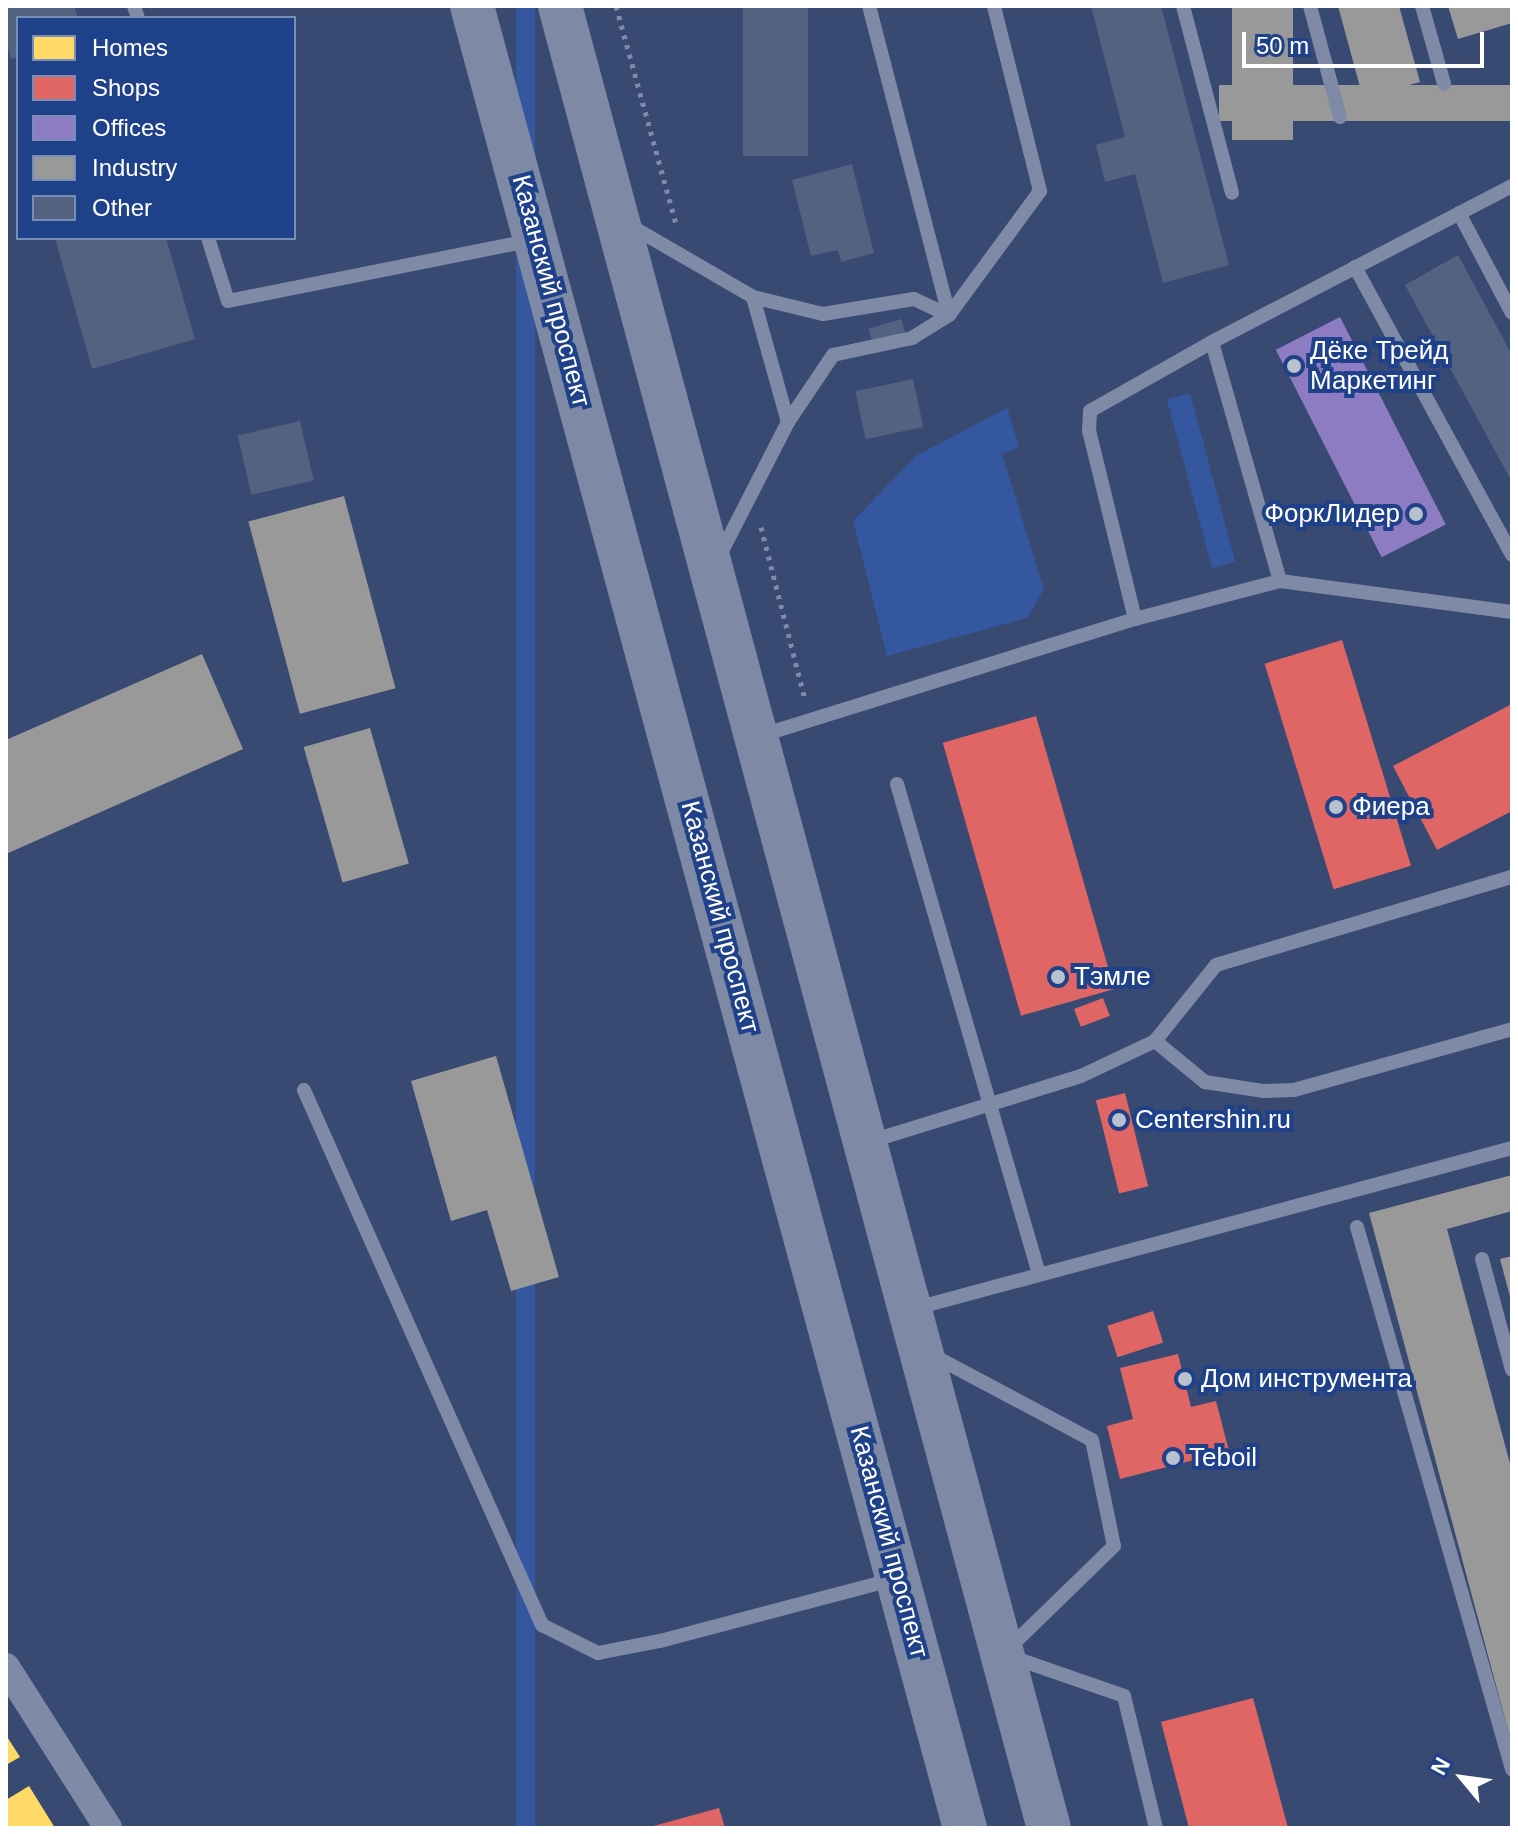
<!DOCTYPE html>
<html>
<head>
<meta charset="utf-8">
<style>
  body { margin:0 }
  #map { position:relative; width:1518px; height:1834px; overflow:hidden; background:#384a72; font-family:Arial,sans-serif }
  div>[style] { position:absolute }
  .green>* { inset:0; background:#3457a0; transform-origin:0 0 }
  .homes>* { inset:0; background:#ffd966 }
  .shops>* { inset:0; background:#e06666; transform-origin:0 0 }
  .offices>* { inset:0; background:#8e7cc3; transform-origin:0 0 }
  .industry>* { inset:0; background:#999; transform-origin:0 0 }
  .building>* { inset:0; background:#546282; transform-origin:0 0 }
  .path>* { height:5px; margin-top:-2.5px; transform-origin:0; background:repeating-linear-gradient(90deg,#7f8ba6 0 4px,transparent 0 10px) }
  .service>* { height:14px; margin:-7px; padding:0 7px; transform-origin:7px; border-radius:7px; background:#7f8ba6 }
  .minor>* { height:28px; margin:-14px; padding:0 14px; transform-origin:14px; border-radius:14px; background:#7f8ba6 }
  .primary>* { height:44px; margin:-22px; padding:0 22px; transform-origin:22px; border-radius:22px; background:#7e8aa5 }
  .dots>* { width:22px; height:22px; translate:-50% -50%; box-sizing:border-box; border:4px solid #1f418a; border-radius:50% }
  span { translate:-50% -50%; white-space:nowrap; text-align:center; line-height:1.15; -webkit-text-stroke:8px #1f418a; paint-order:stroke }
  .street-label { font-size:26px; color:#fff }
  .poi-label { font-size:26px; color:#fff }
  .left { translate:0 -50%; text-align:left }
  .right { translate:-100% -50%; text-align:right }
  .frame { position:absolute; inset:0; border:8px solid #fff; pointer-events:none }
  .legend { position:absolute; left:16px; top:16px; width:280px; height:224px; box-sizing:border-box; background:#1f418a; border:2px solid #798db9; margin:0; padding:10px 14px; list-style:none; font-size:24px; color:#fff }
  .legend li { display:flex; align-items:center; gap:16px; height:40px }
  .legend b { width:40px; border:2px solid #798db9 }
  .north { position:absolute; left:1422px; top:1738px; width:80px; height:80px; -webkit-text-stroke:6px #1f418a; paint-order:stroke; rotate:299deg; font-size:22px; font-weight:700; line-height:32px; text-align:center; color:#fff }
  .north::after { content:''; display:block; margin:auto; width:28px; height:36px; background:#fff; clip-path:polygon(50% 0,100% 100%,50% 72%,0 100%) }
  .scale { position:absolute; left:1242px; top:32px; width:242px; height:36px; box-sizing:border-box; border:4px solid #fff; border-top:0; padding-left:10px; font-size:24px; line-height:28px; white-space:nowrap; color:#fff; -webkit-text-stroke:6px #1f418a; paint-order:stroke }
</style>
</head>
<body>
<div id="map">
  <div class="green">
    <i style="left:516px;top:6px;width:19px;height:1886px"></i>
    <i style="left:1190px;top:393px;width:175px;height:24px;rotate:75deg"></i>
    <i style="clip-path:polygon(1007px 408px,1019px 447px,1002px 454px,1044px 589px,1027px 618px,887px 656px,853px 521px,916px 456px)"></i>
  </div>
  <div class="homes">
    <i style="clip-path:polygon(6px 1735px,20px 1757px,6px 1765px)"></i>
    <i style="clip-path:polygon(29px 1786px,55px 1828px,6px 1828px,6px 1800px)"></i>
  </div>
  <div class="shops">
    <i style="left:1342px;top:640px;width:236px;height:81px;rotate:73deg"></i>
    <i style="clip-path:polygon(1512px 704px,1512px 811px,1437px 850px,1393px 766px)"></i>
    <i style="left:1036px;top:716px;width:284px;height:97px;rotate:74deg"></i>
    <i style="left:1103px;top:998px;width:19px;height:31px;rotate:69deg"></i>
    <i style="left:1125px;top:1093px;width:96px;height:30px;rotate:76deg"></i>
    <i style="left:1153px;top:1311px;width:33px;height:48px;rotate:72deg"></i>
    <i style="clip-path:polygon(1178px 1354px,1191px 1407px,1216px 1401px,1229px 1451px,1120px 1479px,1107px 1426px,1133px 1419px,1120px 1368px)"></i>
    <i style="clip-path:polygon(1253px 1698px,1288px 1828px,1189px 1828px,1161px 1722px)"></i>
    <i style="clip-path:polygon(719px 1808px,725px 1828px,650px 1828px,650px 1827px)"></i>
  </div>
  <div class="offices">
    <i style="left:1340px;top:317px;width:233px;height:72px;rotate:63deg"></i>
  </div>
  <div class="industry">
    <i style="left:1232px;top:6px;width:61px;height:134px"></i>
    <i style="clip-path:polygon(1338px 6px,1399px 6px,1420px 82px,1363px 98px)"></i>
    <i style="clip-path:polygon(1448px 6px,1512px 6px,1512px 23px,1458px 39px)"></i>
    <i style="left:1512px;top:85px;width:36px;height:293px;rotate:90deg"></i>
    <i style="left:344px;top:496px;width:199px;height:99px;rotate:75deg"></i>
    <i style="clip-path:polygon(202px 654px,243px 749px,6px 854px,6px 740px)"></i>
    <i style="left:370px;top:728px;width:141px;height:69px;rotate:74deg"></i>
    <i style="clip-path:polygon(496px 1056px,559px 1277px,511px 1291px,487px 1210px,451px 1221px,411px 1081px)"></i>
    <i style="clip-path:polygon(1512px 1175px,1512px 1211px,1447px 1229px,1512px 1471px,1511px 1741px,1369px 1213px)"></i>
    <i style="clip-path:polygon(1512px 1256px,1512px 1300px,1511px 1300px,1500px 1259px)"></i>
  </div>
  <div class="building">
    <i style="clip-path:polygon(6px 6px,74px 6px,78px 18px,18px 18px,18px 57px,11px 59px,6px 41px)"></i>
    <i style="left:743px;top:6px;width:65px;height:150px"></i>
    <i style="clip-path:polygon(1091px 6px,1161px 6px,1229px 265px,1163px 283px,1135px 174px,1105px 182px,1096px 145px,1125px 137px)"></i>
    <i style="clip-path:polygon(852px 164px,874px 253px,841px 262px,838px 250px,811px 256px,792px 180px)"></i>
    <i style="clip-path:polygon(55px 238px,166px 238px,195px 339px,92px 369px)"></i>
    <i style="clip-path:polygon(1458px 255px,1512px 355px,1512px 482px,1405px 285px)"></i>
    <i style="left:901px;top:319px;width:14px;height:34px;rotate:73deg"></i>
    <i style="left:913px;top:379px;width:49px;height:59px;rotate:78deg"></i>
    <i style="left:300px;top:421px;width:61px;height:64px;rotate:77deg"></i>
  </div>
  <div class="path">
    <i style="left:616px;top:6px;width:229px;rotate:74.6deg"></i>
    <i style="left:761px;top:527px;width:179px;rotate:75.7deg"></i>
  </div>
  <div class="service">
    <i style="left:134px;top:6px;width:13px;rotate:72deg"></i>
    <i style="left:1183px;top:6px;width:193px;rotate:75.3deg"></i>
    <i style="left:1310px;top:6px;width:115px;rotate:74.9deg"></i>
    <i style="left:1422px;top:6px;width:81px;rotate:74.2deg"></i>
    <i style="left:1459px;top:213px;width:113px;rotate:62.1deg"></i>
    <i style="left:629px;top:225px;width:143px;rotate:30.1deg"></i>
    <i style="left:753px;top:297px;width:130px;rotate:74.4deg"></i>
    <i style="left:788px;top:422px;width:154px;rotate:117.1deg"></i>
    <i style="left:208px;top:238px;width:66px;rotate:72.4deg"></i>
    <i style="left:228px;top:301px;width:307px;rotate:-11.3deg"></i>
    <i style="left:1355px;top:267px;width:328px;rotate:61.4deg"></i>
    <i style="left:753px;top:297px;width:72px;rotate:13.7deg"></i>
    <i style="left:823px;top:314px;width:92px;rotate:-9.4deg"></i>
    <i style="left:914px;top:299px;width:38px;rotate:25deg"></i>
    <i style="left:949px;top:315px;width:319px;rotate:-104.5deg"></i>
    <i style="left:788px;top:422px;width:81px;rotate:-56.1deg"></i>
    <i style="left:833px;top:355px;width:81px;rotate:-12.1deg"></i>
    <i style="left:912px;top:338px;width:44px;rotate:-31.9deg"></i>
    <i style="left:949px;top:315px;width:154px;rotate:-53.7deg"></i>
    <i style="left:1040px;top:191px;width:191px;rotate:-104deg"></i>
    <i style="left:1280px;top:581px;width:248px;rotate:-105.9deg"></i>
    <i style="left:1212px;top:342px;width:338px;rotate:-27.5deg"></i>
    <i style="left:1135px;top:619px;width:194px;rotate:-103.7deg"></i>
    <i style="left:1089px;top:431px;width:20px;rotate:-87deg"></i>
    <i style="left:1090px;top:411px;width:140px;rotate:-29.5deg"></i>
    <i style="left:759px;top:736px;width:394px;rotate:-17.3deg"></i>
    <i style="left:1135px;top:619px;width:150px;rotate:-14.7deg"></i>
    <i style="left:1280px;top:581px;width:234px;rotate:7.6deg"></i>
    <i style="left:897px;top:784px;width:510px;rotate:73.84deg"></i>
    <i style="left:1155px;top:1041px;width:65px;rotate:39.4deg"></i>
    <i style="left:1205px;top:1082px;width:60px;rotate:8.7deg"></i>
    <i style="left:1264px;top:1091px;width:30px;rotate:-2deg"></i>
    <i style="left:1294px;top:1090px;width:226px;rotate:-15.6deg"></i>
    <i style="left:304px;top:1090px;width:586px;rotate:66.02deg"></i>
    <i style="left:542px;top:1625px;width:63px;rotate:26.6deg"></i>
    <i style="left:598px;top:1653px;width:63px;rotate:-11deg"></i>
    <i style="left:660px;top:1641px;width:242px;rotate:-14.8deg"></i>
    <i style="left:868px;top:1142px;width:223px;rotate:-17.2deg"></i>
    <i style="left:1081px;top:1076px;width:82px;rotate:-25.3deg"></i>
    <i style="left:1155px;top:1041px;width:97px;rotate:-51.2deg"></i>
    <i style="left:1216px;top:965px;width:309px;rotate:-16.6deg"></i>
    <i style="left:1357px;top:1227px;width:564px;rotate:74.04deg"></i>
    <i style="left:1482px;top:1259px;width:115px;rotate:74.9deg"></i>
    <i style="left:916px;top:1308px;width:617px;rotate:-15.03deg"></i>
    <i style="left:932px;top:1355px;width:181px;rotate:28deg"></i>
    <i style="left:1092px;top:1440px;width:108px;rotate:78.3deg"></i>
    <i style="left:1114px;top:1546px;width:155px;rotate:135.8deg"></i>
    <i style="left:1003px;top:1654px;width:128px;rotate:19.1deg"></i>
    <i style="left:1124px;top:1696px;width:136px;rotate:76.4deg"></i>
  </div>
  <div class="minor">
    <i style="left:6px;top:1667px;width:191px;rotate:57.6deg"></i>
  </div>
  <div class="primary">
    <i style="left:472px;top:6px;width:1888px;rotate:74.86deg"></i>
    <i style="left:560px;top:6px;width:1886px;rotate:74.98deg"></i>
  </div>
  <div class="dots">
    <i style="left:1294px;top:366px;background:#b9c0ce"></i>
    <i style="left:1416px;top:514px;background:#b9c0ce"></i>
    <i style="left:1336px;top:807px;background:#b9c0ce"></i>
    <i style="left:1058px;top:977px;background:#b9c0ce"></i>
    <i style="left:1119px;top:1120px;background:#b9c0ce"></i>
    <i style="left:1185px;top:1379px;background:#b9c0ce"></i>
    <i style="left:1173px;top:1458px;background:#b9c0ce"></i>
  </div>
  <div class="street-label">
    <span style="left:551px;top:291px;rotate:75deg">Казанский проспект</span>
    <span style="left:720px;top:917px;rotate:75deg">Казанский проспект</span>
    <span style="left:889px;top:1542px;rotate:75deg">Казанский проспект</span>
  </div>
  <div class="poi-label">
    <span class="left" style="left:1310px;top:366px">Дёке Трейд<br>Маркетинг</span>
    <span class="right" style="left:1400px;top:514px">ФоркЛидер</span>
    <span class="left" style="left:1352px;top:807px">Фиера</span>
    <span class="left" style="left:1074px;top:977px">Тэмле</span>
    <span class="left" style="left:1135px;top:1120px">Centershin.ru</span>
    <span class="left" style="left:1201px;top:1379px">Дом инструмента</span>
    <span class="left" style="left:1189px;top:1458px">Teboil</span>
  </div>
  <div class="frame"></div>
  <ul class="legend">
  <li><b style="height:22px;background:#ffd966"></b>Homes</li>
  <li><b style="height:22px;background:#e06666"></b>Shops</li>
  <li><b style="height:22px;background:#8e7cc3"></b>Offices</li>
  <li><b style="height:22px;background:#999"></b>Industry</li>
  <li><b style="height:22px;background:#546282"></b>Other</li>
  </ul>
  <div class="north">N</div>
  <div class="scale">50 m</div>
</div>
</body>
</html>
